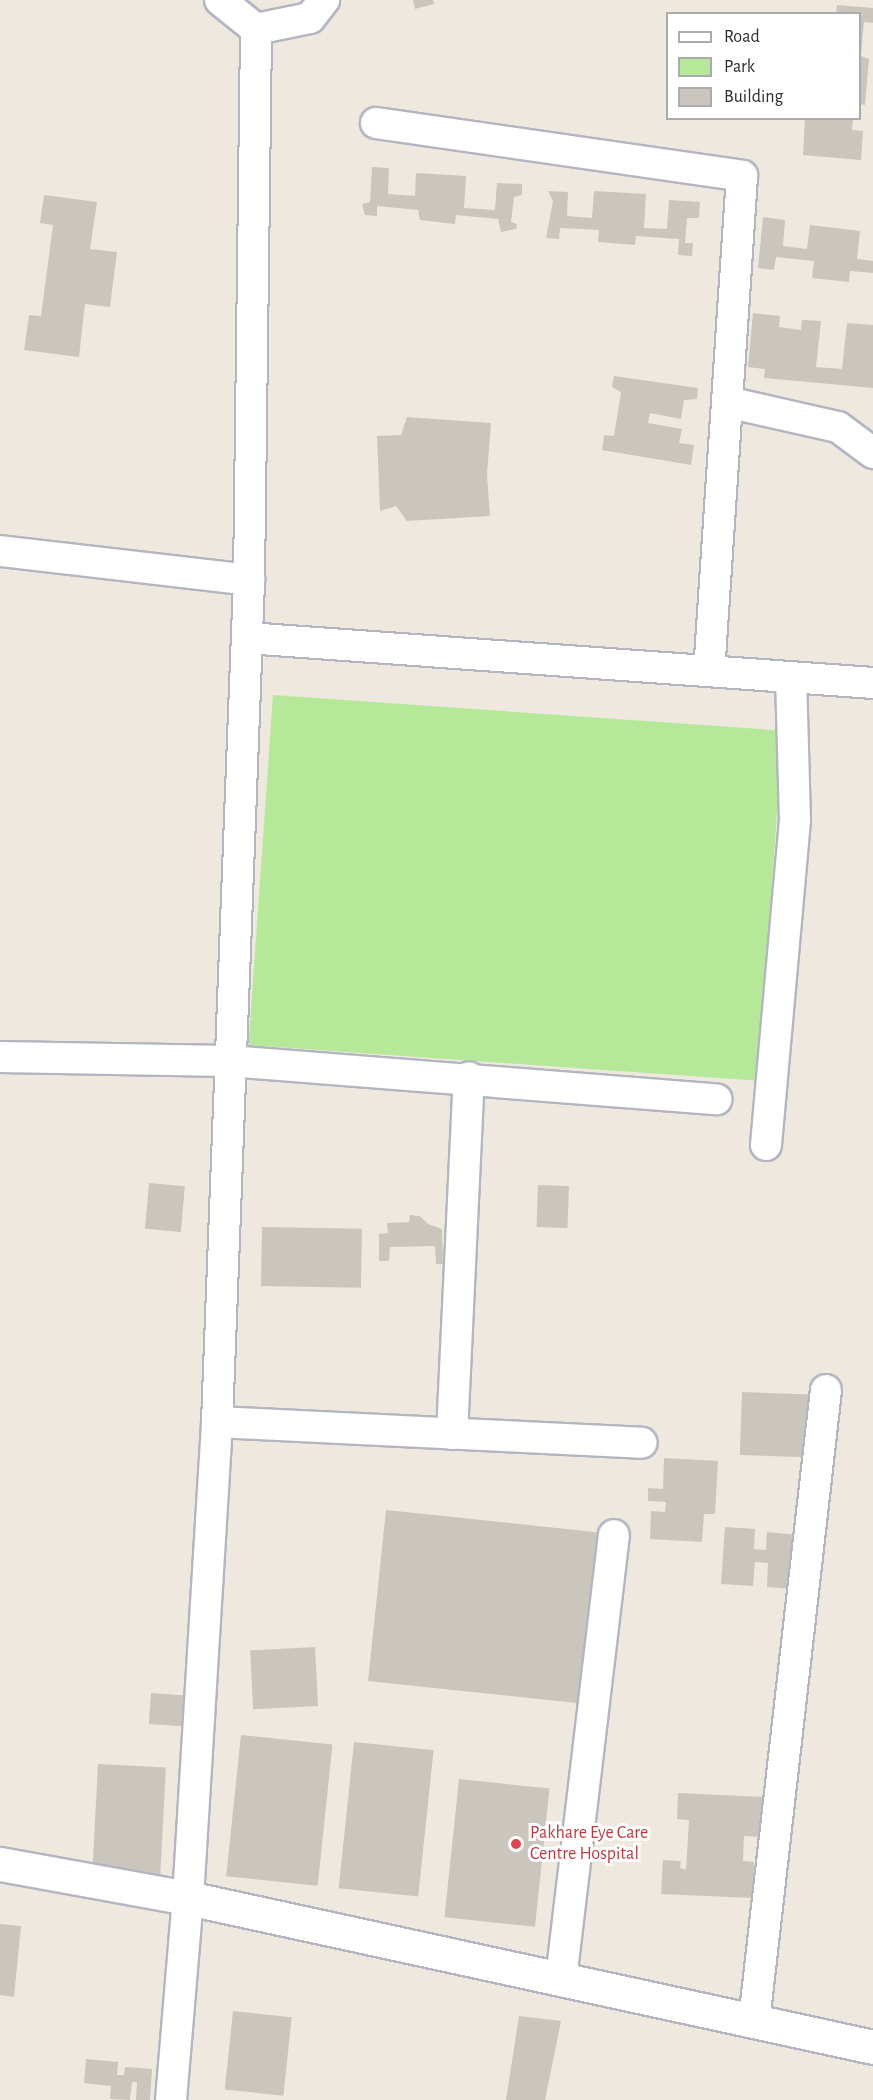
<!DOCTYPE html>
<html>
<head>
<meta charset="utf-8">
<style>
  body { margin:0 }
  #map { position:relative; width:873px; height:2100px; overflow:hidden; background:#efe8df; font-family:"Alegreya Sans",sans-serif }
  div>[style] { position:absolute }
  .green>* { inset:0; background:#b6e899; transform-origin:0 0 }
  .building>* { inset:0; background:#cbc6bd; transform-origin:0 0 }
  .roads { filter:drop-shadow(2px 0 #b3b6c1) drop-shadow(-2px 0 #b3b6c1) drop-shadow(0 2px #b3b6c1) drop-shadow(0 -2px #b3b6c1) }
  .minor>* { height:30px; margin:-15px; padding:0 15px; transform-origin:15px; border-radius:15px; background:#fff }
  .tertiary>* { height:33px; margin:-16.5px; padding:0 16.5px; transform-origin:16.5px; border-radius:16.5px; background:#fff }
  .dots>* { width:16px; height:16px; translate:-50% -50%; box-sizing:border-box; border:3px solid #fff; border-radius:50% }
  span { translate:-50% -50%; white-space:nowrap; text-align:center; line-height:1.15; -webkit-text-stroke:6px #fff; paint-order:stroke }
  .health-label { font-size:18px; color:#be3a42 }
  .left { translate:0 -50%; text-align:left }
  .legend { position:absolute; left:666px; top:12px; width:195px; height:108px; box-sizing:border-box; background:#fff; border:2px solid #ababab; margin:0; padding:8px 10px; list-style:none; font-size:18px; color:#2d2d2d }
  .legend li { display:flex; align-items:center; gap:12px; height:30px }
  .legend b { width:30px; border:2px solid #ababab }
</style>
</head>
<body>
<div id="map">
  <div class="green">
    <i style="left:273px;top:695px;width:511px;height:351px;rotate:4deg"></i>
  </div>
  <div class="building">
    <i style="clip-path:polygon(413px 0,433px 0,434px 4px,415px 9px)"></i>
    <i style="clip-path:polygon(837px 5px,873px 8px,873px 23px,864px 22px,861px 56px,869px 59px,865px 105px,860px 104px,860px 14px,836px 14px)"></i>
    <i style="clip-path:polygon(805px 118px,853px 118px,852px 130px,863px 131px,861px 160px,803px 155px)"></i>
    <i style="clip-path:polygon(372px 167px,389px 168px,388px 194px,415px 196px,416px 173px,466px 176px,464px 208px,495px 210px,497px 183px,522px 184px,522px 195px,514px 197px,511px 222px,517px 224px,516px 229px,501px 232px,498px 219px,456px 215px,455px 224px,420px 220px,418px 210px,377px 206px,377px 216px,365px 215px,362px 204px,370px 202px)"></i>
    <i style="clip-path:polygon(548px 191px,568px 192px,567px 216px,592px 218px,594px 191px,646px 194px,644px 228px,667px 229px,669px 200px,700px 202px,699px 218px,687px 218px,685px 243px,693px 243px,692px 256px,678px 255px,679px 239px,636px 236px,635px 245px,598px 242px,599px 230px,560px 228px,559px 239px,546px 238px,553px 201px)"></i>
    <i style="clip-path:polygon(44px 195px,97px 202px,90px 249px,117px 252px,110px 307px,85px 304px,79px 357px,24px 350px,29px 315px,41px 316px,53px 225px,40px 223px)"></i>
    <i style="clip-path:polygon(763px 217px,785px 220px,783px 246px,807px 249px,810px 225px,860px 231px,857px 259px,873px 261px,873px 273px,850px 271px,849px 282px,812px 278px,814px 261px,776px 257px,774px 270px,758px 268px)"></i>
    <i style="clip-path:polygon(753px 313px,780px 316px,779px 327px,801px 330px,802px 320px,821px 321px,816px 367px,842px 369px,847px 323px,873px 325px,873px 388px,764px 378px,765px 369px,748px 367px)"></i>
    <i style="clip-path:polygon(614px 376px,698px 388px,697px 399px,684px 400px,681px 419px,650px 413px,648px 423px,682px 429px,679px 443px,694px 445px,691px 465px,602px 450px,604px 435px,614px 436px,621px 392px,612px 387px)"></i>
    <i style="clip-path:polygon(407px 417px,491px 423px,487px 474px,490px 516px,407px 521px,396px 506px,380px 511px,377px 436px,401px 435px)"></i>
    <i style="left:149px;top:1183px;width:36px;height:46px;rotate:5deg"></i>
    <i style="left:538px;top:1185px;width:31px;height:42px;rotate:2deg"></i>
    <i style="clip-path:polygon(410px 1215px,420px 1216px,428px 1224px,442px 1229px,443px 1264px,436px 1264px,435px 1246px,390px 1247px,389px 1261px,379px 1261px,379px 1234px,388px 1233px,387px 1223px,409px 1222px)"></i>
    <i style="left:262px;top:1227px;width:100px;height:59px;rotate:1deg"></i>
    <i style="left:742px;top:1392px;width:70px;height:63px;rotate:2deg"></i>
    <i style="clip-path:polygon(664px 1458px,718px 1461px,715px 1514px,704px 1514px,702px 1542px,650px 1539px,651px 1511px,665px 1512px,666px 1502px,648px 1501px,648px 1488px,663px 1489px)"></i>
    <i style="left:386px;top:1510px;width:212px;height:172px;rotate:6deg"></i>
    <i style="clip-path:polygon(725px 1527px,755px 1529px,754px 1549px,766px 1550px,767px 1532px,797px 1535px,793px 1589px,767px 1587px,768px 1563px,755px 1562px,753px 1586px,721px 1584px)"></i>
    <i style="left:315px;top:1647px;width:59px;height:65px;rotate:87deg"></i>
    <i style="left:151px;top:1693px;width:42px;height:31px;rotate:4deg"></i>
    <i style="left:241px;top:1735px;width:92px;height:142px;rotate:6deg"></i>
    <i style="left:354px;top:1742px;width:80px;height:147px;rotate:6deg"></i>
    <i style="left:98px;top:1764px;width:68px;height:108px;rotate:3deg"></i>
    <i style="left:459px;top:1779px;width:91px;height:139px;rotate:6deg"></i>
    <i style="clip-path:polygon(678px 1793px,765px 1797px,763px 1837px,744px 1836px,743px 1861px,754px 1862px,753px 1898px,661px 1894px,663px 1860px,681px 1861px,680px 1868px,686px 1870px,689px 1820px,677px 1819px)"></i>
    <i style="clip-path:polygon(0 1924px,21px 1926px,14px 1997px,0 1995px)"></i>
    <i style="left:233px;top:2011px;width:59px;height:79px;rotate:6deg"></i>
    <i style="clip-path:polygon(519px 2016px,561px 2021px,545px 2100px,506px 2100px)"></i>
    <i style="clip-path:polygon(86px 2059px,118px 2062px,117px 2075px,124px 2075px,125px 2067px,152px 2069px,150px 2100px,136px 2100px,137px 2082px,132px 2082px,130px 2100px,110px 2099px,111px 2086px,84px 2083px)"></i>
  </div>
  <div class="roads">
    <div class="minor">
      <i style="left:220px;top:0;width:46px;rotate:38.9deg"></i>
      <i style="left:256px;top:29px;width:55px;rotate:-11.5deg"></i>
      <i style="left:310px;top:18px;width:23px;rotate:-52deg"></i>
      <i style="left:376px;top:123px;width:370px;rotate:8.2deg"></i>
      <i style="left:742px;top:176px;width:495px;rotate:93.8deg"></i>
      <i style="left:727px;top:402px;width:114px;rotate:12.7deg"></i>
      <i style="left:838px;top:427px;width:44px;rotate:36.6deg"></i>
      <i style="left:0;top:551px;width:251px;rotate:6.6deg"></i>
      <i style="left:247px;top:638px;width:628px;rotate:4.11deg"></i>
      <i style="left:0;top:1057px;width:229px;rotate:1deg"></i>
      <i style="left:229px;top:1061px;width:489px;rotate:4.5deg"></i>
      <i style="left:766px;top:1145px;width:326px;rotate:-84.9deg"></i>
      <i style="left:795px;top:820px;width:142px;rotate:-91.6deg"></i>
      <i style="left:217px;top:1422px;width:425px;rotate:2.8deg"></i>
      <i style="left:452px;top:1434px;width:357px;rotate:-87.3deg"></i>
      <i style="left:561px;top:1979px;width:447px;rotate:-83.2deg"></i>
      <i style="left:754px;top:2021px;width:635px;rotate:-83.49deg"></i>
      <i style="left:171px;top:2100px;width:203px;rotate:-85.2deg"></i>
      <i style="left:188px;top:1898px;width:477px;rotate:-86.5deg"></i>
      <i style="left:217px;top:1422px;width:843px;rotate:-87.82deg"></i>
      <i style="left:249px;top:580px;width:551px;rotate:-89.27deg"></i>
    </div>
    <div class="tertiary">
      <i style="left:0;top:1864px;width:191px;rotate:10.3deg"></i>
      <i style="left:188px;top:1898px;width:701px;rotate:12.27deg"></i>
    </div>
  </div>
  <div class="dots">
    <i style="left:516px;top:1844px;background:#e0444e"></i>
  </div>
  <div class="health-label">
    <span class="left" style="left:530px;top:1844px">Pakhare Eye Care<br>Centre Hospital</span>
  </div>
  <ul class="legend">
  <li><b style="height:8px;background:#fff"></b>Road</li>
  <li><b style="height:16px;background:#b6e899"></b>Park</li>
  <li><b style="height:16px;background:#cbc6bd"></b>Building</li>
  </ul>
</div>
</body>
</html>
